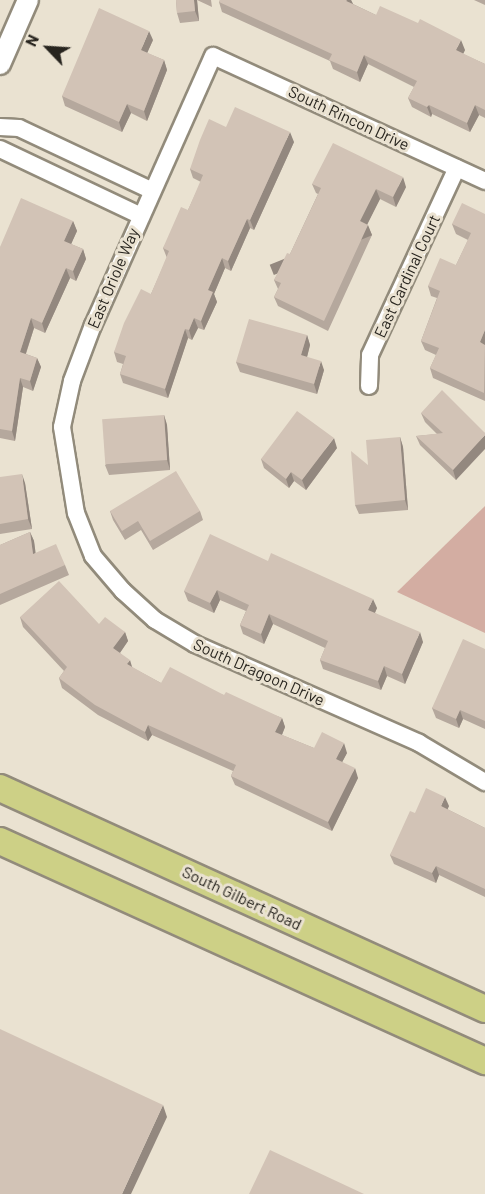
<!DOCTYPE html>
<html>
<head>
<meta charset="utf-8">
<style>
  body { margin:0 }
  #map { position:relative; width:485px; height:1194px; overflow:hidden; background:#eae2d1; font-family:Barlow,sans-serif }
  div>[style] { position:absolute }
  .green>* { inset:0; background:#d3ada2 }
  .roads { filter:drop-shadow(2px 0 #928b7b) drop-shadow(-2px 0 #928b7b) drop-shadow(0 2px #928b7b) drop-shadow(0 -2px #928b7b) }
  .minor>* { height:16px; margin:-8px; padding:0 8px; transform-origin:8px; border-radius:8px; background:#fff }
  .tertiary>* { height:20px; margin:-10px; padding:0 10px; transform-origin:10px; border-radius:10px; background:#fff }
  .primary>* { height:26px; margin:-13px; padding:0 13px; transform-origin:13px; border-radius:13px; background:#cdd086 }
  .wall>* { inset:0; background:#b5a89d }
  .shaded-wall>* { inset:0; background:#93887f; transform-origin:0 0 }
  .building>* { inset:0; background:#d2c3b6; transform-origin:0 0 }
  span { translate:-50% -50%; white-space:nowrap; text-align:center; line-height:1.15; -webkit-text-stroke:6px #eae2d1; paint-order:stroke }
  .street-label { font-size:16px; color:#28251f }
  .north { position:absolute; left:18px; top:18px; width:60px; height:60px; -webkit-text-stroke:4px #eae2d1; paint-order:stroke; rotate:295deg; font-size:16px; font-weight:700; line-height:24px; text-align:center; color:#28251f }
  .north::after { content:''; display:block; margin:auto; width:21px; height:27px; background:#28251f; clip-path:polygon(50% 0,100% 100%,50% 72%,0 100%) }
</style>
</head>
<body>
<div id="map">
  <div class="green">
    <i style="clip-path:polygon(485px 506px,485px 633px,397px 592px)"></i>
  </div>
  <div class="roads">
    <div class="minor">
      <i style="left:0;top:127px;width:19px;rotate:3deg"></i>
      <i style="left:19px;top:128px;width:146px;rotate:25.2deg"></i>
      <i style="left:0;top:149px;width:154px;rotate:25.4deg"></i>
      <i style="left:485px;top:181px;width:299px;rotate:-155.3deg"></i>
      <i style="left:213px;top:56px;width:295px;rotate:114deg"></i>
      <i style="left:93px;top:325px;width:60px;rotate:110.6deg"></i>
      <i style="left:72px;top:381px;width:47px;rotate:102.3deg"></i>
      <i style="left:62px;top:427px;width:87px;rotate:80.8deg"></i>
      <i style="left:76px;top:513px;width:46px;rotate:68.4deg"></i>
      <i style="left:93px;top:556px;width:46px;rotate:49.4deg"></i>
      <i style="left:123px;top:591px;width:43px;rotate:42.2deg"></i>
      <i style="left:155px;top:620px;width:47px;rotate:31deg"></i>
      <i style="left:195px;top:644px;width:245px;rotate:23.8deg"></i>
      <i style="left:419px;top:743px;width:77px;rotate:30.6deg"></i>
      <i style="left:369px;top:386px;width:31px;rotate:-88deg"></i>
      <i style="left:370px;top:355px;width:206px;rotate:-65.1deg"></i>
    </div>
    <div class="tertiary">
      <i style="left:0;top:64px;width:70px;rotate:-66.4deg"></i>
    </div>
    <div class="primary">
      <i style="left:0;top:788px;width:533px;rotate:24.5deg"></i>
      <i style="left:0;top:841px;width:533px;rotate:24.4deg"></i>
    </div>
  </div>
  <div class="wall">
    <i style="clip-path:polygon(176px 0,211px 0,212px 7px,197px 0,199px 21px,180px 23px,177px 13px)"></i>
    <i style="clip-path:polygon(220px 0,351px 0,353px 4px,376px 15px,465px 50px,463px 54px,485px 64px,485px 118px,479px 115px,470px 132px,432px 114px,431px 117px,412px 107px,408px 98px,414px 87px,368px 64px,360px 82px,333px 69px,330px 61px,222px 12px,219px 2px)"></i>
    <i style="clip-path:polygon(474px 0,485px 0,485px 5px)"></i>
    <i style="clip-path:polygon(153px 40px,147px 53px,164px 60px,167px 70px,147px 121px,131px 113px,122px 132px,65px 106px,62px 96px)"></i>
    <i style="clip-path:polygon(226px 127px,294px 142px,254px 230px,250px 228px,231px 271px,225px 268px,214px 294px,217px 302px,204px 330px,198px 328px,192px 340px,188px 338px,168px 398px,123px 383px,120px 374px,123px 364px,117px 362px,114px 352px,151px 294px,167px 258px,163px 248px,188px 210px,201px 182px,193px 178px,190px 169px)"></i>
    <i style="clip-path:polygon(312px 184px,406px 187px,396px 207px,380px 199px,367px 224px,372px 235px,328px 331px,278px 306px,274px 297px,278px 289px,274px 280px,290px 254px,318px 194px,316px 193px)"></i>
    <i style="clip-path:polygon(485px 214px,485px 401px,433px 378px,430px 368px,436px 355px,425px 350px,421px 341px,437px 298px,431px 296px,428px 286px,456px 265px,468px 240px,456px 234px,452px 224px)"></i>
    <i style="clip-path:polygon(73px 221px,77px 231px,71px 244px,83px 249px,86px 259px,76px 281px,70px 278px,45px 333px,34px 328px,26px 354px,37px 358px,41px 367px,33px 391px,23px 387px,15px 441px,0 438px,0 247px)"></i>
    <i style="clip-path:polygon(307px 335px,310px 345px,307px 357px,324px 370px,317px 394px,240px 372px,236px 362px)"></i>
    <i style="clip-path:polygon(421px 413px,485px 433px,456px 480px,420px 445px,416px 436px,437px 434px,425px 422px)"></i>
    <i style="clip-path:polygon(164px 415px,167px 425px,170px 470px,109px 475px,105px 465px)"></i>
    <i style="clip-path:polygon(400px 437px,403px 447px,408px 510px,359px 514px,355px 505px,368px 465px)"></i>
    <i style="clip-path:polygon(337px 448px,306px 490px,294px 481px,289px 488px,264px 468px,261px 459px)"></i>
    <i style="clip-path:polygon(0 477px,25px 483px,32px 529px,0 534px)"></i>
    <i style="clip-path:polygon(110px 511px,200px 511px,203px 520px,153px 550px,141px 530px,125px 540px,113px 520px)"></i>
    <i style="clip-path:polygon(30px 532px,34px 541px,35px 553px,65px 565px,69px 575px,0 605px,0 545px)"></i>
    <i style="clip-path:polygon(268px 561px,377px 608px,375px 613px,423px 642px,405px 684px,387px 676px,381px 690px,323px 669px,320px 660px,325px 648px,273px 624px,264px 644px,243px 634px,240px 625px,246px 611px,220px 600px,214px 613px,188px 601px,184px 591px)"></i>
    <i style="clip-path:polygon(20px 617px,99px 624px,125px 632px,128px 641px,120px 653px,133px 668px,161px 683px,224px 695px,282px 718px,285px 727px,282px 735px,314px 748px,347px 753px,342px 762px,358px 778px,332px 831px,235px 785px,231px 776px,233px 771px,152px 735px,148px 741px,98px 715px,62px 688px,59px 678px,64px 671px,23px 627px)"></i>
    <i style="clip-path:polygon(485px 649px,485px 729px,463px 719px,459px 728px,436px 718px,432px 708px)"></i>
    <i style="clip-path:polygon(449px 806px,447px 809px,485px 828px,485px 897px,439px 875px,436px 883px,394px 864px,390px 855px,415px 813px)"></i>
  </div>
  <div class="shaded-wall">
    <i style="clip-path:polygon(194px 0,197px 0,199px 21px,195px 11px)"></i>
    <i style="clip-path:polygon(347px 0,351px 0,353px 4px,346px 1px)"></i>
    <i style="clip-path:polygon(149px 31px,153px 40px,144px 60px,141px 50px)"></i>
    <i style="clip-path:polygon(461px 40px,465px 50px,460px 60px,456px 50px)"></i>
    <i style="clip-path:polygon(364px 55px,368px 64px,360px 82px,357px 72px)"></i>
    <i style="clip-path:polygon(164px 60px,167px 70px,147px 121px,144px 111px)"></i>
    <i style="clip-path:polygon(127px 104px,131px 113px,122px 132px,119px 122px)"></i>
    <i style="clip-path:polygon(429px 105px,432px 114px,431px 117px,427px 107px)"></i>
    <i style="clip-path:polygon(475px 105px,479px 115px,470px 132px,467px 123px)"></i>
    <i style="clip-path:polygon(290px 132px,294px 142px,254px 230px,250px 220px)"></i>
    <i style="clip-path:polygon(403px 177px,406px 187px,396px 207px,393px 197px)"></i>
    <i style="clip-path:polygon(376px 189px,380px 199px,364px 231px,360px 221px)"></i>
    <i style="clip-path:polygon(247px 219px,250px 228px,231px 271px,228px 261px)"></i>
    <i style="clip-path:polygon(73px 221px,77px 231px,68px 251px,64px 241px)"></i>
    <i style="left:368px;top:225px;width:11px;height:106px;rotate:68deg"></i>
    <i style="clip-path:polygon(83px 249px,86px 259px,76px 281px,73px 271px)"></i>
    <i style="clip-path:polygon(222px 258px,225px 268px,214px 294px,217px 302px,204px 330px,201px 321px,208px 290px)"></i>
    <i style="clip-path:polygon(66px 268px,70px 278px,45px 333px,42px 323px)"></i>
    <i style="clip-path:polygon(31px 318px,34px 328px,23px 362px,20px 352px)"></i>
    <i style="clip-path:polygon(194px 318px,198px 328px,192px 340px,189px 330px)"></i>
    <i style="clip-path:polygon(185px 329px,188px 338px,168px 398px,165px 389px)"></i>
    <i style="clip-path:polygon(485px 330px,485px 348px,480px 342px)"></i>
    <i style="clip-path:polygon(307px 335px,310px 345px,305px 365px,301px 355px)"></i>
    <i style="clip-path:polygon(37px 358px,41px 367px,33px 391px,30px 381px)"></i>
    <i style="clip-path:polygon(321px 361px,324px 370px,317px 394px,314px 384px)"></i>
    <i style="clip-path:polygon(20px 378px,23px 387px,15px 441px,12px 431px)"></i>
    <i style="clip-path:polygon(164px 415px,167px 425px,170px 470px,167px 460px)"></i>
    <i style="clip-path:polygon(485px 435px,485px 449px,456px 480px,453px 470px)"></i>
    <i style="clip-path:polygon(400px 437px,403px 447px,408px 510px,405px 500px)"></i>
    <i style="clip-path:polygon(334px 438px,337px 448px,306px 490px,302px 480px)"></i>
    <i style="clip-path:polygon(291px 472px,294px 481px,289px 488px,286px 479px)"></i>
    <i style="clip-path:polygon(22px 474px,25px 483px,32px 529px,28px 519px)"></i>
    <i style="clip-path:polygon(30px 532px,34px 541px,37px 563px,33px 554px)"></i>
    <i style="clip-path:polygon(217px 590px,220px 600px,214px 613px,210px 603px)"></i>
    <i style="clip-path:polygon(373px 599px,377px 608px,372px 619px,368px 610px)"></i>
    <i style="clip-path:polygon(269px 614px,273px 624px,264px 644px,261px 634px)"></i>
    <i style="clip-path:polygon(125px 632px,128px 641px,117px 657px,113px 648px)"></i>
    <i style="clip-path:polygon(420px 632px,423px 642px,405px 684px,402px 674px)"></i>
    <i style="clip-path:polygon(130px 660px,133px 670px,127px 664px)"></i>
    <i style="clip-path:polygon(384px 666px,387px 676px,381px 690px,378px 681px)"></i>
    <i style="clip-path:polygon(460px 710px,463px 719px,459px 728px,456px 719px)"></i>
    <i style="clip-path:polygon(282px 718px,285px 727px,279px 742px,275px 732px)"></i>
    <i style="clip-path:polygon(148px 725px,152px 735px,148px 741px,145px 732px)"></i>
    <i style="clip-path:polygon(344px 743px,347px 753px,339px 768px,336px 759px)"></i>
    <i style="clip-path:polygon(355px 768px,358px 778px,332px 831px,328px 822px)"></i>
    <i style="clip-path:polygon(445px 797px,449px 806px,445px 815px,441px 806px)"></i>
    <i style="clip-path:polygon(436px 866px,439px 875px,436px 883px,432px 873px)"></i>
    <i style="clip-path:polygon(163px 1105px,167px 1117px,131px 1194px,122px 1194px)"></i>
  </div>
  <div class="building">
    <i style="clip-path:polygon(176px 0,194px 0,195px 11px,177px 13px)"></i>
    <i style="clip-path:polygon(220px 0,347px 0,346px 1px,376px 15px,380px 6px,418px 23px,420px 19px,461px 40px,456px 50px,485px 64px,485px 110px,475px 105px,467px 123px,429px 105px,427px 107px,408px 98px,417px 81px,364px 55px,357px 72px,329px 60px,332px 54px,219px 2px)"></i>
    <i style="clip-path:polygon(99px 8px,149px 31px,141px 50px,164px 60px,144px 111px,127px 104px,119px 122px,62px 96px)"></i>
    <i style="clip-path:polygon(235px 107px,290px 132px,250px 220px,247px 219px,228px 261px,222px 258px,208px 290px,213px 292px,201px 321px,194px 318px,189px 330px,185px 329px,165px 389px,120px 374px,126px 356px,114px 352px,124px 323px,141px 289px,151px 294px,169px 251px,163px 248px,181px 207px,188px 210px,203px 175px,190px 169px,200px 140px,209px 119px,226px 127px)"></i>
    <i style="clip-path:polygon(333px 143px,403px 177px,393px 197px,376px 189px,360px 221px,368px 225px,324px 321px,274px 297px,281px 283px,274px 280px,287px 253px,290px 254px,321px 188px,312px 184px)"></i>
    <i style="clip-path:polygon(21px 198px,73px 221px,64px 241px,83px 249px,73px 271px,66px 268px,42px 323px,31px 318px,20px 352px,37px 358px,30px 381px,20px 378px,12px 431px,0 429px,0 247px)"></i>
    <i style="clip-path:polygon(462px 203px,485px 214px,485px 330px,480px 342px,485px 345px,484px 393px,430px 368px,439px 348px,421px 341px,440px 291px,428px 286px,440px 258px,456px 265px,471px 233px,452px 224px)"></i>
    <i style="clip-path:polygon(249px 319px,307px 335px,301px 355px,321px 361px,314px 384px,236px 362px)"></i>
    <i style="clip-path:polygon(442px 390px,485px 433px,485px 435px,453px 470px,416px 436px,443px 433px,421px 413px)"></i>
    <i style="clip-path:polygon(297px 411px,334px 438px,302px 480px,291px 472px,286px 479px,261px 459px)"></i>
    <i style="left:164px;top:415px;width:45px;height:62px;rotate:86deg"></i>
    <i style="clip-path:polygon(400px 437px,405px 500px,355px 505px,351px 451px,368px 465px,366px 440px)"></i>
    <i style="clip-path:polygon(176px 471px,200px 511px,150px 541px,138px 521px,122px 531px,110px 511px)"></i>
    <i style="clip-path:polygon(22px 474px,28px 519px,0 524px,0 477px)"></i>
    <i style="clip-path:polygon(30px 532px,33px 554px,56px 544px,65px 565px,0 594px,0 545px)"></i>
    <i style="clip-path:polygon(210px 534px,268px 561px,271px 553px,373px 599px,368px 610px,420px 632px,402px 674px,384px 666px,378px 681px,320px 660px,328px 641px,269px 614px,261px 634px,240px 625px,249px 605px,217px 590px,210px 603px,184px 591px)"></i>
    <i style="clip-path:polygon(59px 581px,99px 624px,105px 617px,125px 632px,113px 648px,130px 660px,127px 664px,161px 683px,170px 667px,224px 695px,226px 692px,282px 718px,275px 732px,314px 748px,322px 732px,344px 743px,336px 759px,355px 768px,328px 822px,231px 776px,236px 765px,148px 725px,145px 732px,95px 705px,59px 678px,67px 667px,20px 617px)"></i>
    <i style="clip-path:polygon(463px 639px,485px 649px,485px 721px,460px 710px,456px 719px,432px 708px)"></i>
    <i style="clip-path:polygon(426px 788px,445px 797px,441px 806px,485px 828px,485px 889px,436px 866px,432px 873px,390px 855px,410px 811px,415px 813px)"></i>
    <i style="clip-path:polygon(0 1029px,163px 1105px,122px 1194px,0 1194px)"></i>
    <i style="clip-path:polygon(270px 1150px,364px 1194px,249px 1194px)"></i>
  </div>
  <div class="street-label">
    <span style="left:349px;top:118px;rotate:25deg">South Rincon Drive</span>
    <span style="left:407px;top:276px;rotate:-65deg">East Cardinal Court</span>
    <span style="left:113px;top:278px;rotate:-67deg">East Oriole Way</span>
    <span style="left:259px;top:672px;rotate:24deg">South Dragoon Drive</span>
    <span style="left:242px;top:898px;rotate:25deg">South Gilbert Road</span>
  </div>
  <div class="north">N</div>
</div>
</body>
</html>
